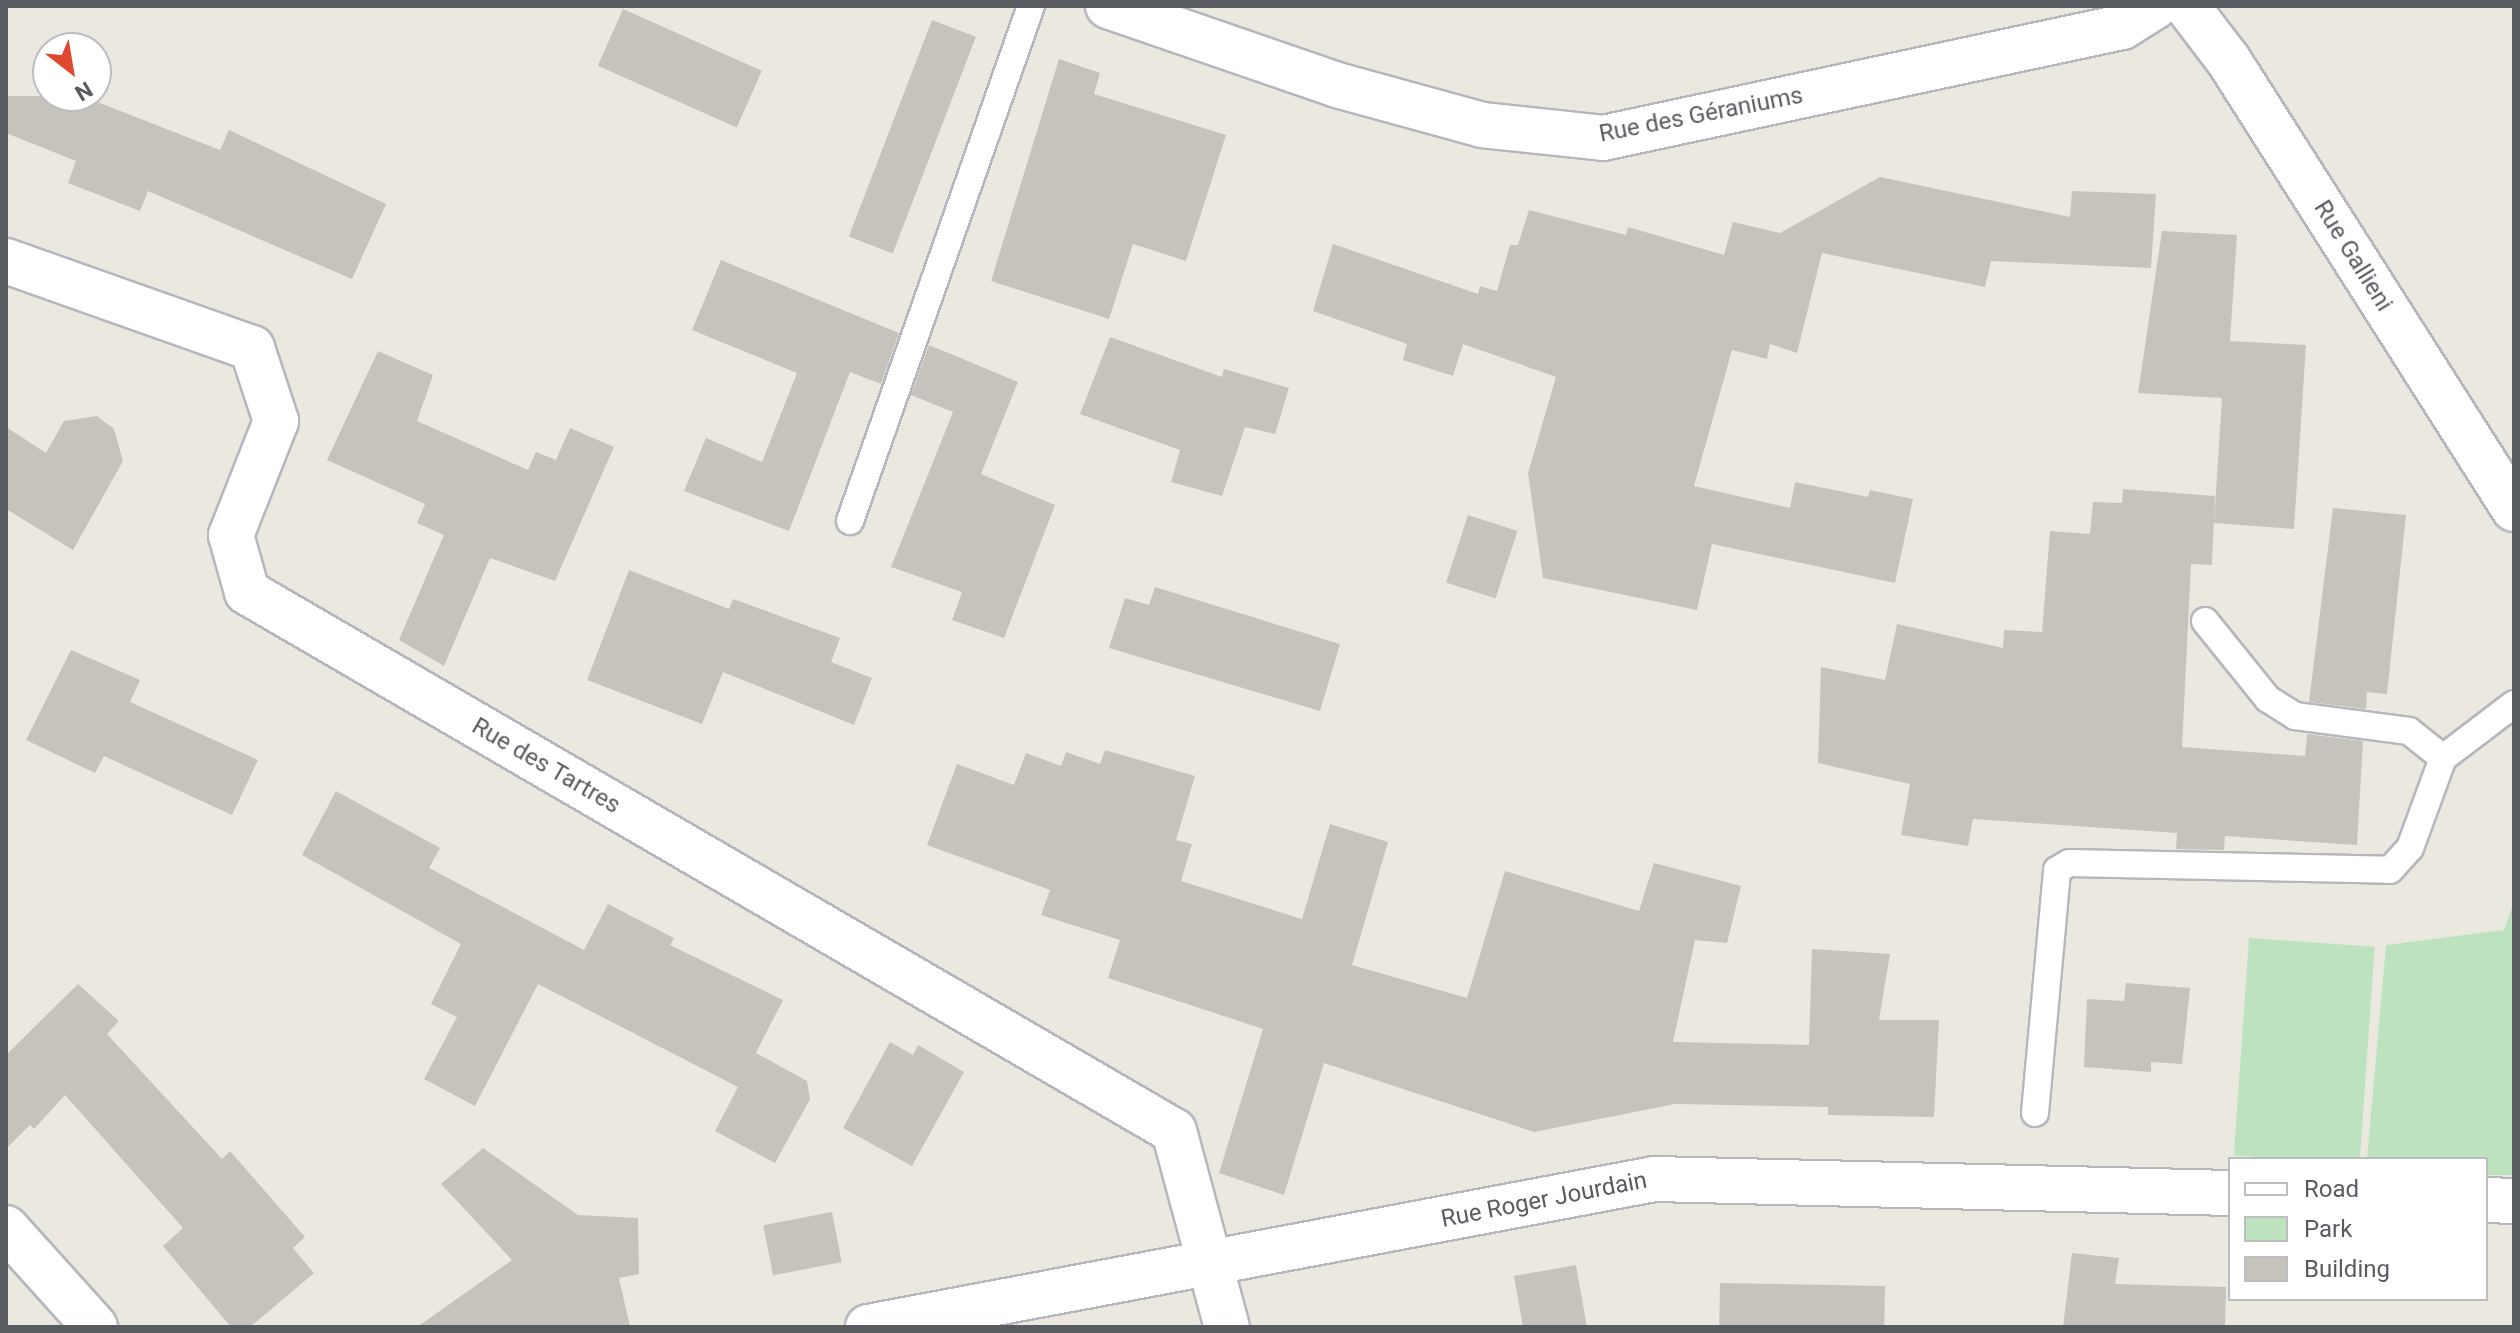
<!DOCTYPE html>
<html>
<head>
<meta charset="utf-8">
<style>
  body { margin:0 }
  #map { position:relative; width:2520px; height:1333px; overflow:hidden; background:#ebe9df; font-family:Roboto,sans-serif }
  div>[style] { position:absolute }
  .green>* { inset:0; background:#bce2be; transform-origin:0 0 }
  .building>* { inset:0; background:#c6c3bd; transform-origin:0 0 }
  .roads { filter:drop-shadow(2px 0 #b5b7bc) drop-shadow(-2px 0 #b5b7bc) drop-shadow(0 2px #b5b7bc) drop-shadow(0 -2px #b5b7bc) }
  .service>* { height:26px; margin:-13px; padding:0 13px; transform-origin:13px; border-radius:13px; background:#fff }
  .minor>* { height:44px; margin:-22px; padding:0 22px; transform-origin:22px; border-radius:22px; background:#fff }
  span { translate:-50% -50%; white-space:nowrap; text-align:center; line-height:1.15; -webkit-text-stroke:6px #fff; paint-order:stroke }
  .street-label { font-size:24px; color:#585b60 }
  .frame { position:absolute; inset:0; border:8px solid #585b60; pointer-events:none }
  .legend { position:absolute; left:2228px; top:1157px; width:260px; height:144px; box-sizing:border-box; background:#fff; border:2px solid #bcbdbf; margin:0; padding:10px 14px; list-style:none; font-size:24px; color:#585b60 }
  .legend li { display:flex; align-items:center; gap:16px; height:40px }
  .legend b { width:40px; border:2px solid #bcbdbf }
  .north { position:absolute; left:32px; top:32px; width:80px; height:80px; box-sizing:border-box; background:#fff; border:2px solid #bcbdbf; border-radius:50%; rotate:149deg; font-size:22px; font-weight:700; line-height:32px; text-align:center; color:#585b60 }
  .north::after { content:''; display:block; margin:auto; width:28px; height:36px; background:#df4831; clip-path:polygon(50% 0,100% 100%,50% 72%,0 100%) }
</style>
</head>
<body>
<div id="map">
  <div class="green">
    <i style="clip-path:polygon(2514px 901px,2514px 1175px,2486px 1175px,2486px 1159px,2367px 1159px,2386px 945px,2504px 930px)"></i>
    <i style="left:2249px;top:938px;width:126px;height:218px;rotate:4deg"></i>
  </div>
  <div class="building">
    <i style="left:623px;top:9px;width:152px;height:62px;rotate:24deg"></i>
    <i style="left:932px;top:20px;width:47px;height:232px;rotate:21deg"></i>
    <i style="clip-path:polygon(1059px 59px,1100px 73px,1094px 94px,1226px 135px,1186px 261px,1133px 244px,1109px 319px,991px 281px)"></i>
    <i style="clip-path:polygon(6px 96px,82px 96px,220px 150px,229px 130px,386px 204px,352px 279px,148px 191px,140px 211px,68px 183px,76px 161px,6px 133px)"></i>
    <i style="clip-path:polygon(1880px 177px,2070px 217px,2072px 191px,2156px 194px,2151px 268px,1991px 261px,1985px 287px,1822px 253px,1797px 353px,1770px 344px,1767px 359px,1732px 350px,1694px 486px,1790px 508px,1795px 482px,1868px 497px,1870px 490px,1913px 499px,1895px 583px,1712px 544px,1697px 610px,1543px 578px,1528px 473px,1556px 377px,1463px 344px,1453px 376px,1403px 360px,1407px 344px,1313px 311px,1333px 244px,1478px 294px,1480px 286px,1497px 291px,1510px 245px,1518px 245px,1529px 210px,1626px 235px,1628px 227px,1724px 255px,1733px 222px,1780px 233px)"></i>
    <i style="clip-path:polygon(2162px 231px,2237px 235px,2230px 341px,2306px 345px,2294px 529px,2214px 523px,2222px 398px,2138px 393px)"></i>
    <i style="clip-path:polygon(721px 260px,899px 333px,881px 384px,850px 372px,789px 531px,684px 491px,706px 438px,762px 462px,797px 373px,692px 330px)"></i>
    <i style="clip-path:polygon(1110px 337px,1222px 377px,1224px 369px,1289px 388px,1275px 434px,1245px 427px,1222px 496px,1171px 482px,1180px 450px,1080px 414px)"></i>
    <i style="clip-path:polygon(929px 345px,1018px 382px,981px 474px,1055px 505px,1004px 638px,952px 620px,962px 592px,891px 567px,953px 412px,911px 395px)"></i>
    <i style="clip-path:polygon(378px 351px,433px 375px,417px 421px,528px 470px,536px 452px,556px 460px,570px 428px,614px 447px,555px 581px,490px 558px,444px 666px,399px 640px,444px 535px,417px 523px,425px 504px,327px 460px)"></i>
    <i style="clip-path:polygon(97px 416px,114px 429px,123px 461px,73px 550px,6px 509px,6px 427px,46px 453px,64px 421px)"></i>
    <i style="clip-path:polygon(2123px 489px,2215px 496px,2212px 565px,2191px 564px,2182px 747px,2305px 756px,2307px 734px,2363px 741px,2357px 845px,2225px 836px,2224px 850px,2176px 849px,2177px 833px,1973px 819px,1968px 846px,1901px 835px,1910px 784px,1818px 763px,1821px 667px,1885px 680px,1897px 624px,2003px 648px,2004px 630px,2042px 632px,2050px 531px,2090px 534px,2093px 502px,2122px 503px)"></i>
    <i style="clip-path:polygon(2333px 508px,2406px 515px,2387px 694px,2367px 692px,2366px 709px,2309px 702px)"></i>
    <i style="left:1468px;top:515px;width:52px;height:71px;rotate:18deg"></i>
    <i style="clip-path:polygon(629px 570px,729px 609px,733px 599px,840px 638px,831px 662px,872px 678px,854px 725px,723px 672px,702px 724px,587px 680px)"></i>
    <i style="clip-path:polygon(1155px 587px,1340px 644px,1320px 711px,1109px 648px,1125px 598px,1149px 605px)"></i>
    <i style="clip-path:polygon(71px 650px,140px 680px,130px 702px,258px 760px,232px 815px,104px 756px,95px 773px,26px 740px)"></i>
    <i style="clip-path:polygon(1105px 750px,1195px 776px,1176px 840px,1192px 844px,1181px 881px,1302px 919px,1330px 824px,1388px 842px,1352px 965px,1467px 998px,1505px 871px,1639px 911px,1654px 863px,1741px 886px,1727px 943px,1695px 940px,1673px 1042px,1809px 1045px,1812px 949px,1890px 954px,1879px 1020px,1939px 1020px,1934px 1117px,1828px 1115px,1828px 1107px,1675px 1104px,1534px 1132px,1324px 1063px,1284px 1195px,1219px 1173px,1263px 1029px,1108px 978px,1120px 940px,1041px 915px,1050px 890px,927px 845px,957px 764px,1014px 785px,1026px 753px,1061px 766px,1066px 752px,1100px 764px)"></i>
    <i style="clip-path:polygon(336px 791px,440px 848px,429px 868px,584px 950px,608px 904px,674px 938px,670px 945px,783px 1000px,749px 1066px,756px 1053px,807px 1081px,810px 1099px,775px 1163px,715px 1131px,738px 1087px,538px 984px,475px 1106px,424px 1079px,457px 1017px,431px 1004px,461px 944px,302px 855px)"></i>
    <i style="clip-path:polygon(2126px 983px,2190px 988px,2182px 1064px,2151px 1062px,2151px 1072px,2084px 1067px,2087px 999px,2124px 1001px)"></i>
    <i style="clip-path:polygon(78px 984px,119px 1021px,107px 1034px,222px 1159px,230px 1151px,305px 1237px,293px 1248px,314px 1273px,250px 1327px,231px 1327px,163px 1246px,183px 1228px,65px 1095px,34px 1129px,30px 1125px,6px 1149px,6px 1055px)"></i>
    <i style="clip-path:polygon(890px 1042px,913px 1055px,918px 1045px,964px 1072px,912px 1166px,843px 1128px)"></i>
    <i style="clip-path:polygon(483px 1148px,578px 1215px,638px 1218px,639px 1274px,619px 1278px,630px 1327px,417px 1327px,512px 1260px,441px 1184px)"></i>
    <i style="left:832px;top:1212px;width:51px;height:70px;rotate:79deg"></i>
    <i style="clip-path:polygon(2072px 1253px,2119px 1258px,2115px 1284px,2226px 1287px,2225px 1327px,2063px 1327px)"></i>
    <i style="clip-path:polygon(1576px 1265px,1587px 1327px,1523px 1327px,1514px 1276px)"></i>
    <i style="left:1720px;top:1283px;width:165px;height:44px;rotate:1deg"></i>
  </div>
  <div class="roads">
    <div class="service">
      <i style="left:850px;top:521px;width:546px;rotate:-70.64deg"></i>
      <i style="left:2205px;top:621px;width:100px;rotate:51.1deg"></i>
      <i style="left:2268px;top:699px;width:32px;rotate:32deg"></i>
      <i style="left:2295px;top:716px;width:115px;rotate:7.5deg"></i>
      <i style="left:2409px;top:731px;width:43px;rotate:38.5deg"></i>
      <i style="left:2035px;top:1113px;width:244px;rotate:-84.8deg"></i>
      <i style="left:2057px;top:870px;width:14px;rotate:-30deg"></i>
      <i style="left:2069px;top:863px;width:321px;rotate:1.2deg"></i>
      <i style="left:2390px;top:870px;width:30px;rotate:-48deg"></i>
      <i style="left:2410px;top:848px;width:96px;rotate:-69.9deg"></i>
      <i style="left:2443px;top:758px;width:89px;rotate:-37.3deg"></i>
    </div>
    <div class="minor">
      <i style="left:1108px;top:6px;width:242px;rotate:19deg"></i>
      <i style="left:1337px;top:85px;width:150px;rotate:15.4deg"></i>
      <i style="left:1482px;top:125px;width:122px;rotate:6.1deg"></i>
      <i style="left:1603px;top:138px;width:531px;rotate:-12.07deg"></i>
      <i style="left:2122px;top:27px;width:40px;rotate:-32deg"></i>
      <i style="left:2187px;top:6px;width:69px;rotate:52.6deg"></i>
      <i style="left:2229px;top:61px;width:531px;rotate:57.54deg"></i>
      <i style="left:6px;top:261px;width:261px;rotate:19.5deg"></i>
      <i style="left:252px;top:348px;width:77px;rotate:71.8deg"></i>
      <i style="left:276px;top:421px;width:123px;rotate:111.5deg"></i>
      <i style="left:231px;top:535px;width:59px;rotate:74.3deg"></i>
      <i style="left:247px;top:592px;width:1072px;rotate:30.18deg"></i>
      <i style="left:1174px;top:1131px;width:203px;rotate:74.9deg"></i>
      <i style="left:2486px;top:1200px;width:28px;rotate:2deg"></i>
      <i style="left:6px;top:1228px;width:133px;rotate:48deg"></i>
      <i style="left:868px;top:1327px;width:800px;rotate:-10.66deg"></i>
      <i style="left:1654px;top:1179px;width:576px;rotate:1.39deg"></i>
    </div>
  </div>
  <div class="street-label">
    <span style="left:1701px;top:115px;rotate:-11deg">Rue des Géraniums</span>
    <span style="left:2353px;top:256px;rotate:58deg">Rue Gallieni</span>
    <span style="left:546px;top:766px;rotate:30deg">Rue des Tartres</span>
    <span style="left:1544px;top:1200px;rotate:-11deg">Rue Roger Jourdain</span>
  </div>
  <div class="frame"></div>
  <ul class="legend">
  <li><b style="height:10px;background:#fff"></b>Road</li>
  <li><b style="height:22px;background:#bce2be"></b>Park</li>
  <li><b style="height:22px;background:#c6c3bd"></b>Building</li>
  </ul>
  <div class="north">N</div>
</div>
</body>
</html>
